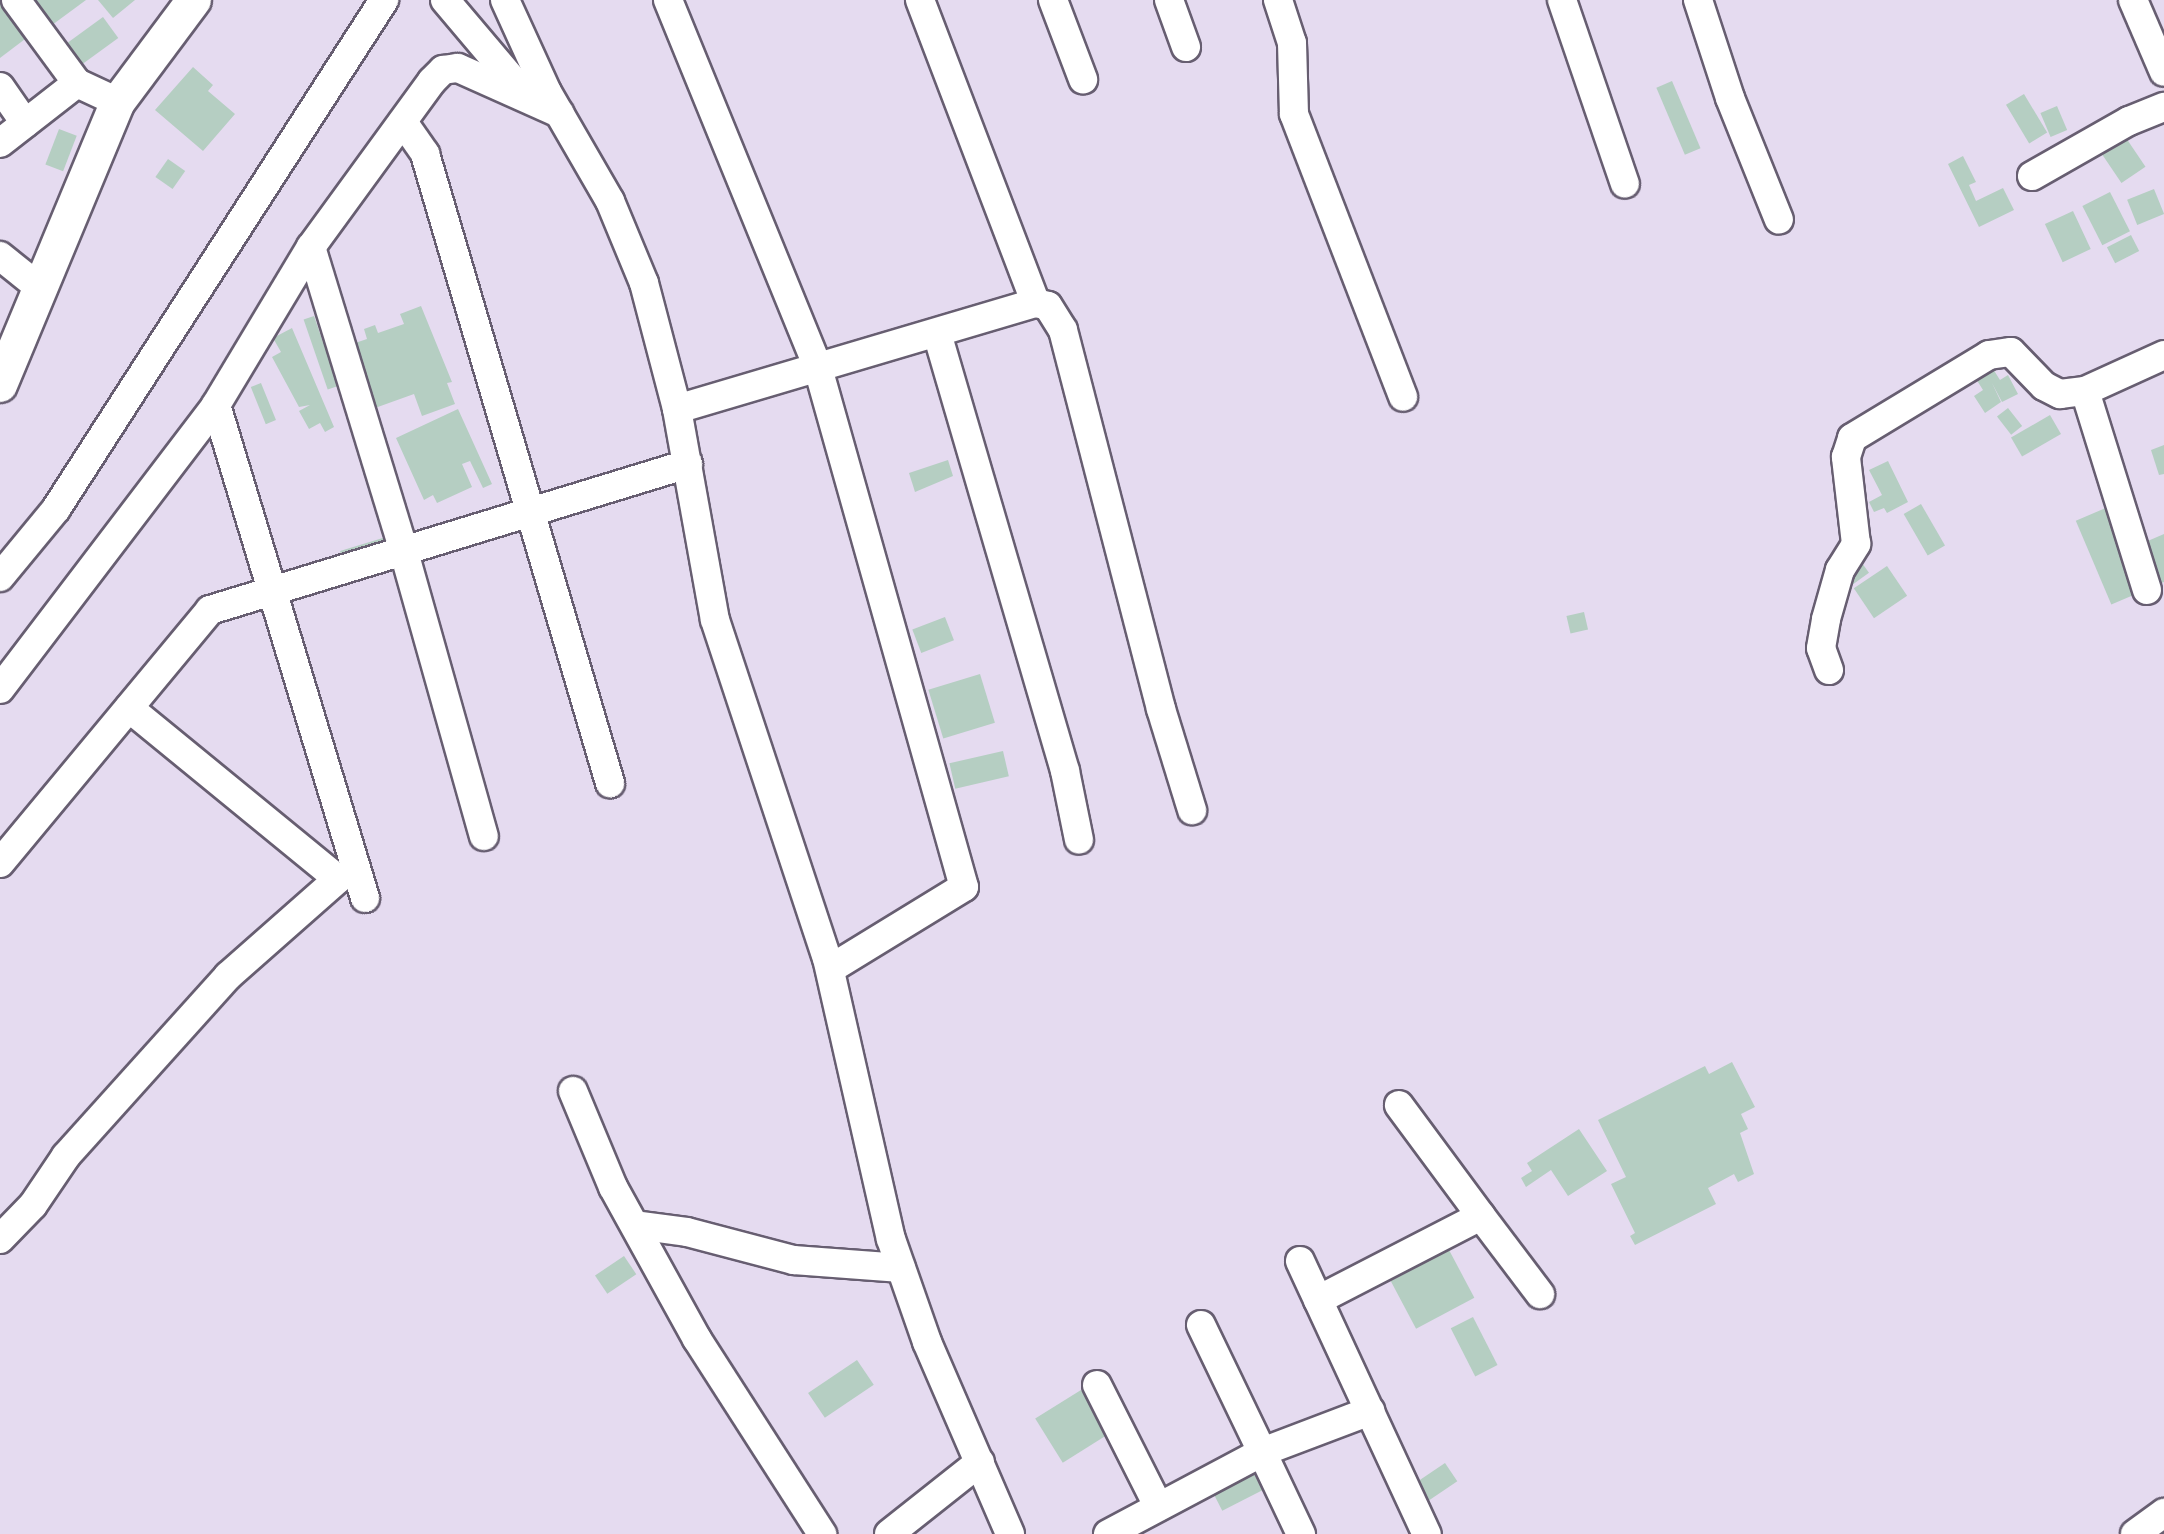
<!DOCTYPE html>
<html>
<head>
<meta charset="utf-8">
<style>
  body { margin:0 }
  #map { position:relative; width:2164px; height:1534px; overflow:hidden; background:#e5dbf0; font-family:Cabin,sans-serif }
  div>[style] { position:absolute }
  .building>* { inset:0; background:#b5cec2; transform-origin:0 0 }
  .roads { filter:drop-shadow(2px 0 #675e71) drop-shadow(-2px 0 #675e71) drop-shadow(0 2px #675e71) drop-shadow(0 -2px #675e71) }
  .minor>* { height:28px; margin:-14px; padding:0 14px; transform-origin:14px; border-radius:14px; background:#fff }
  .major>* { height:34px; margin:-17px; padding:0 17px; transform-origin:17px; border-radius:17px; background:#fff }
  span { translate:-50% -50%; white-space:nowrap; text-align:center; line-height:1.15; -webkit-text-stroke:6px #fff; paint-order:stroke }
</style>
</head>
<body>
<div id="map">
  <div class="building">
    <i style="clip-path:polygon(0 0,8px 0,33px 33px,0 58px)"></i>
    <i style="clip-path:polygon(22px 0,86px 0,48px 28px)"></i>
    <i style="clip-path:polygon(98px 0,135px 0,113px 18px)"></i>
    <i style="left:103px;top:17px;width:26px;height:54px;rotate:54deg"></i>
    <i style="clip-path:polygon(193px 67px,213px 85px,208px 91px,235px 114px,203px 151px,155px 110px)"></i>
    <i style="left:1672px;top:81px;width:73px;height:17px;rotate:67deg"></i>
    <i style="left:2024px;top:94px;width:45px;height:21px;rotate:59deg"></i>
    <i style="left:2057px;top:106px;width:26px;height:18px;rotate:67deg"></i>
    <i style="left:59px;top:129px;width:19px;height:38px;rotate:21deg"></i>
    <i style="left:2122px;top:132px;width:42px;height:29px;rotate:56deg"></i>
    <i style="clip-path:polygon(1963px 156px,1976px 182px,1969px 185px,1976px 201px,2003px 188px,2014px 210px,1979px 227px,1948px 164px)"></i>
    <i style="left:168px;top:159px;width:21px;height:22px;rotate:35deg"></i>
    <i style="left:2154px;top:189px;width:27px;height:29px;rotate:68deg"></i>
    <i style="left:2110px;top:192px;width:44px;height:31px;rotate:63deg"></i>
    <i style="left:2073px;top:211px;width:42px;height:31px;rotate:65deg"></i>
    <i style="left:2131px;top:235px;width:18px;height:27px;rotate:63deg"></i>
    <i style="clip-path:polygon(421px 306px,452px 382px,447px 383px,455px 404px,422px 416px,414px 394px,375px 408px,352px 344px,367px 339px,364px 329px,375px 325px,378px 333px,404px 324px,400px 314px)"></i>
    <i style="left:314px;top:316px;width:74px;height:11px;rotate:71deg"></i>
    <i style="clip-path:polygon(292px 328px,334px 427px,325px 432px,320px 423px,309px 429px,299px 411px,310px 405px,299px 407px,272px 357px,281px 352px,273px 338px)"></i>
    <i style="clip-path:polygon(1988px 361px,2000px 380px,2008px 375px,2018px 394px,2002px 402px,1992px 383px,2001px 402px,1985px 413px,1974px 396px,1983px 390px,1971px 371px)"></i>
    <i style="left:261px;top:383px;width:40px;height:11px;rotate:68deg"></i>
    <i style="left:2008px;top:408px;width:23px;height:14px;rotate:52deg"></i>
    <i style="clip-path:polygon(458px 409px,492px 484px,483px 488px,470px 461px,462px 464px,472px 487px,437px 503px,433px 495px,424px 500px,396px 438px)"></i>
    <i style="left:2050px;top:415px;width:22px;height:45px;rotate:60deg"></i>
    <i style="clip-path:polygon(2164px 445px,2164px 474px,2159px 475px,2151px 450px)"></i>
    <i style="clip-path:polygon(948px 460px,953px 476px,915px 492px,909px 473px)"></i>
    <i style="clip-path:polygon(1888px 461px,1908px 502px,1887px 513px,1884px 508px,1874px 512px,1869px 502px,1882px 495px,1869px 470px)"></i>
    <i style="left:1921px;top:504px;width:48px;height:20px;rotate:60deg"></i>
    <i style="left:2108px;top:507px;width:91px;height:35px;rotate:67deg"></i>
    <i style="clip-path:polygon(2164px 534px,2164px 582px,2154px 586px,2136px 546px)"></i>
    <i style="left:386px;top:537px;width:14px;height:48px;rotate:73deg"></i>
    <i style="left:1859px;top:559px;width:17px;height:21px;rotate:54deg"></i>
    <i style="left:1887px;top:566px;width:36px;height:40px;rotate:56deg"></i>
    <i style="left:1584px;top:612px;width:18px;height:18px;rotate:77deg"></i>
    <i style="left:945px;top:617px;width:25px;height:35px;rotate:69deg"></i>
    <i style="left:980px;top:674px;width:51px;height:54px;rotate:73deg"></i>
    <i style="left:1003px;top:751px;width:26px;height:55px;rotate:77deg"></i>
    <i style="clip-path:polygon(1732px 1062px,1755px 1107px,1741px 1114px,1748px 1129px,1740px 1133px,1754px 1174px,1738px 1182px,1734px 1174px,1708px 1188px,1716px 1204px,1635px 1245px,1630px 1236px,1635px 1233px,1611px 1184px,1626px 1177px,1598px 1120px,1705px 1066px,1709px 1074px)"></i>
    <i style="clip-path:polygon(1579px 1129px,1607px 1171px,1568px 1196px,1551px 1170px,1526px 1187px,1521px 1178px,1532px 1171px,1527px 1163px)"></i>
    <i style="left:1449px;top:1250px;width:54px;height:66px;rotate:62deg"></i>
    <i style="left:624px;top:1256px;width:22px;height:35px;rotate:56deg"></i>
    <i style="left:1473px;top:1317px;width:54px;height:25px;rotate:63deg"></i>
    <i style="left:857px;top:1360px;width:30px;height:59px;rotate:56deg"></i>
    <i style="left:1081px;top:1390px;width:52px;height:54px;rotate:58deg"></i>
    <i style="left:1445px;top:1463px;width:22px;height:42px;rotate:56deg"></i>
    <i style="left:1251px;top:1468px;width:25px;height:45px;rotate:63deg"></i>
  </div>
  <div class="roads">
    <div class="minor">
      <i style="left:16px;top:0;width:103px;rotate:53.7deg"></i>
      <i style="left:77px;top:83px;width:45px;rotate:24.9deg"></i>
      <i style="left:445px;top:0;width:119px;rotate:49.8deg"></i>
      <i style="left:505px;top:0;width:101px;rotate:65.5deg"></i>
      <i style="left:547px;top:92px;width:126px;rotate:60deg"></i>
      <i style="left:610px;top:201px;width:89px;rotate:67.5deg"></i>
      <i style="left:644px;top:283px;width:130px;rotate:75.3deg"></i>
      <i style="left:677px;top:409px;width:214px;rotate:79.8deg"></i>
      <i style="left:715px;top:620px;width:356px;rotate:71.7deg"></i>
      <i style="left:827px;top:958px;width:288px;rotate:77.2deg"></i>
      <i style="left:891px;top:1239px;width:109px;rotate:70.7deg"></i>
      <i style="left:927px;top:1342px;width:209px;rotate:66.6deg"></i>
      <i style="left:668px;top:0;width:397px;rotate:67.8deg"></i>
      <i style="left:818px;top:368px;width:539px;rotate:74.29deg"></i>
      <i style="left:964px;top:887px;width:157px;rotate:148.5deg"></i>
      <i style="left:920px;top:0;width:324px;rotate:69.1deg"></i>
      <i style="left:1053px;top:0;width:85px;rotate:69.2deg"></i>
      <i style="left:1169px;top:0;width:50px;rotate:70.1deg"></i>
      <i style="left:1278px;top:0;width:45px;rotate:72deg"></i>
      <i style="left:1292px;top:43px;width:71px;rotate:88.4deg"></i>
      <i style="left:1294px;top:114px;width:303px;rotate:68.9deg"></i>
      <i style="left:1562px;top:0;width:194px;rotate:71.1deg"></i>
      <i style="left:1698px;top:0;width:103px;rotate:71.9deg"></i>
      <i style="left:1730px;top:98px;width:131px;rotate:68.1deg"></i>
      <i style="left:2133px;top:0;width:78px;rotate:66.7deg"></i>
      <i style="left:0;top:87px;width:44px;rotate:55.2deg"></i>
      <i style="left:403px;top:122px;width:39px;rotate:55deg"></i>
      <i style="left:425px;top:154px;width:656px;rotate:73.61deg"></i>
      <i style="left:0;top:143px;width:98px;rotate:-37.9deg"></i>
      <i style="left:2032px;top:176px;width:112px;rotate:-29.6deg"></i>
      <i style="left:2129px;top:121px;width:38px;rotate:-22deg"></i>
      <i style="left:311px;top:247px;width:319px;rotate:73deg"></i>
      <i style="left:404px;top:552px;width:295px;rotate:74.3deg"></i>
      <i style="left:0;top:256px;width:51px;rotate:38.7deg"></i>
      <i style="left:937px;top:333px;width:456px;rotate:73.7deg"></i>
      <i style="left:1065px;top:771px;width:70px;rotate:78.5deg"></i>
      <i style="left:216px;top:405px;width:515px;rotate:73.18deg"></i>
      <i style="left:677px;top:409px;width:374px;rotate:-16.5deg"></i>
      <i style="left:1036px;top:303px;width:12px;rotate:14deg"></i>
      <i style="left:1048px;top:306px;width:28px;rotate:58deg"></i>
      <i style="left:1063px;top:330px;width:391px;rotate:75.5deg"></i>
      <i style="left:1161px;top:709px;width:106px;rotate:72.9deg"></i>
      <i style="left:0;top:577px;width:88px;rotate:-50.5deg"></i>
      <i style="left:56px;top:509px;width:606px;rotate:-57.2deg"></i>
      <i style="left:2147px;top:590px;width:208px;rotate:-107.3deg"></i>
      <i style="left:2085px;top:391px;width:87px;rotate:-24.5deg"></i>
      <i style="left:1829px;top:670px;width:23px;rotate:-110deg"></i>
      <i style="left:1821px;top:648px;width:29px;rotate:-80deg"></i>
      <i style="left:1826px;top:619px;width:51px;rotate:-74.1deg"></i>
      <i style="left:1840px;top:570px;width:31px;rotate:-58deg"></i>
      <i style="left:1856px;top:544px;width:88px;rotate:-96.6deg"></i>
      <i style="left:1846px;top:457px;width:20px;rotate:-72deg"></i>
      <i style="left:1852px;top:438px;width:160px;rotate:-31.2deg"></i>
      <i style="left:1989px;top:355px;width:22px;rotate:-8deg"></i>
      <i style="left:2011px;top:352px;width:47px;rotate:45.9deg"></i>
      <i style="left:2044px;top:386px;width:18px;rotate:27deg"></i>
      <i style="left:2060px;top:394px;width:25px;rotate:-7deg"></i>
      <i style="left:0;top:689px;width:357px;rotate:-52.7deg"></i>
      <i style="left:216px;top:405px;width:184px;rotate:-59deg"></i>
      <i style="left:311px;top:247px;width:205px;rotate:-53.9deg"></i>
      <i style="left:432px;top:81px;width:16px;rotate:-45deg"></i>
      <i style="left:443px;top:70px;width:15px;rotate:-8deg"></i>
      <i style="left:458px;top:68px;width:111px;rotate:24deg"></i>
      <i style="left:0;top:863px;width:329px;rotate:-50.3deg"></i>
      <i style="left:210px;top:610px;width:500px;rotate:-17deg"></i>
      <i style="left:573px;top:1091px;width:104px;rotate:67.4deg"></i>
      <i style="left:613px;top:1187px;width:174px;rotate:61.1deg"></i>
      <i style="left:697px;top:1339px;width:232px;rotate:57.3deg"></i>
      <i style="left:1481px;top:1216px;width:98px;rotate:52.9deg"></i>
      <i style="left:635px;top:1225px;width:52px;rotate:7.7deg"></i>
      <i style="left:687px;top:1232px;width:111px;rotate:14.7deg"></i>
      <i style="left:794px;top:1260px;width:107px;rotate:4.3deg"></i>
      <i style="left:0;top:1239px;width:47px;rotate:-45.9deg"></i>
      <i style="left:33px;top:1205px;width:59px;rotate:-56deg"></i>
      <i style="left:66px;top:1156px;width:242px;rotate:-48deg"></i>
      <i style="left:228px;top:976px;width:147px;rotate:-41.4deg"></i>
      <i style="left:338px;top:879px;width:270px;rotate:-140.7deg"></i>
      <i style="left:1300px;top:1261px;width:301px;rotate:65.1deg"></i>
      <i style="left:1318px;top:1300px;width:183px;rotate:-27.3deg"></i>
      <i style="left:1481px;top:1216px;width:138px;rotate:-126.5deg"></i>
      <i style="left:1201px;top:1325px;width:141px;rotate:64.3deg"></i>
      <i style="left:1262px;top:1452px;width:116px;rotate:-20.8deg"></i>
      <i style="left:1097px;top:1385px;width:136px;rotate:63.2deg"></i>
      <i style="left:889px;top:1534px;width:116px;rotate:-38.4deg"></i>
      <i style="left:1108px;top:1534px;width:174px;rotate:-28deg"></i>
      <i style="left:1262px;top:1452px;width:91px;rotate:64.6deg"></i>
      <i style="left:2135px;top:1534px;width:36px;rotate:-36deg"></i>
    </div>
    <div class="major">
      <i style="left:0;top:385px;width:307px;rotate:-67.4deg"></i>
      <i style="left:118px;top:102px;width:127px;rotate:-53.3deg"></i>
    </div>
  </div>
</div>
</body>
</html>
